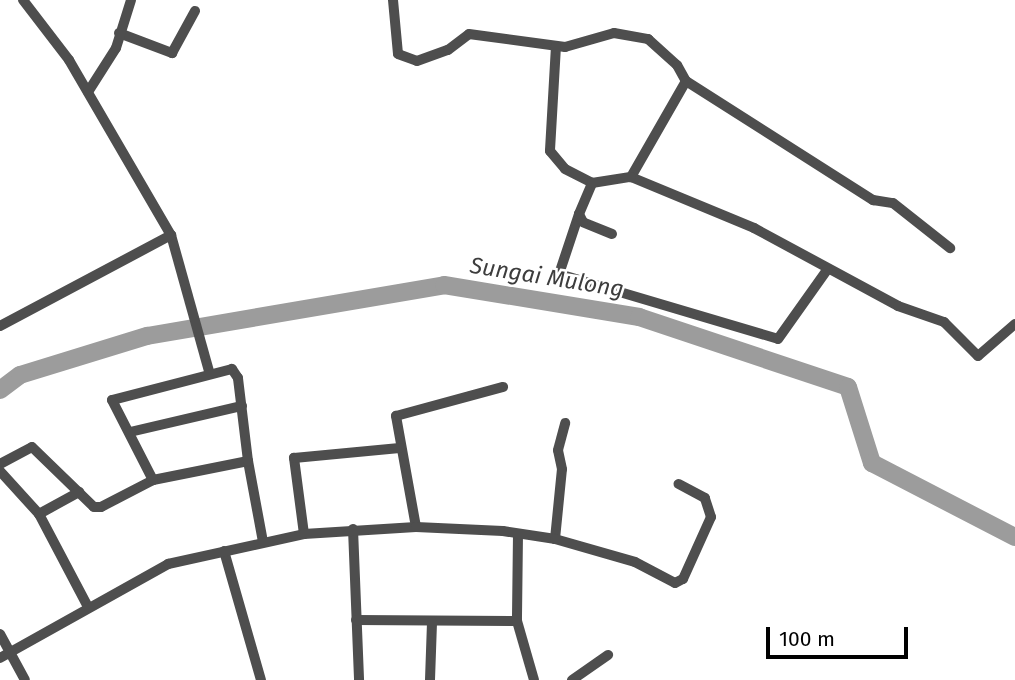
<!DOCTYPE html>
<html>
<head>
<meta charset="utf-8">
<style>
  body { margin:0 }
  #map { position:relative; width:1015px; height:680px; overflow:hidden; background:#fff; font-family:"Fira Sans",sans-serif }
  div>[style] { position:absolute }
  .river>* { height:18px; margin:-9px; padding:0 9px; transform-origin:9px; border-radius:9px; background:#9c9c9c }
  .street>* { height:10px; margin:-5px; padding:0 5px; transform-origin:5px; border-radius:5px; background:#4e4e4e }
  span { translate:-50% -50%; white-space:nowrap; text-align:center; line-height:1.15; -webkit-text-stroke:5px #fff; paint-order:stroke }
  .water-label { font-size:23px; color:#3d3d3d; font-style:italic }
  .scale { position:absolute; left:766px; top:627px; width:142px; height:32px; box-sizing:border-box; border:4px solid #000; border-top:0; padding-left:9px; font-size:21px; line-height:24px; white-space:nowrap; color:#000; -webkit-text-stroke:5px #fff; paint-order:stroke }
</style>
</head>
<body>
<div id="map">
  <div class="river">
    <i style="left:0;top:390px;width:25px;rotate:-37deg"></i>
    <i style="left:20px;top:375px;width:133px;rotate:-17.1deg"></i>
    <i style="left:147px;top:336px;width:301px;rotate:-9.7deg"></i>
    <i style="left:444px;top:285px;width:198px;rotate:9.3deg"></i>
    <i style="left:639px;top:317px;width:220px;rotate:18.5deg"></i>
    <i style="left:848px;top:387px;width:80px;rotate:72.5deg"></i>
    <i style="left:872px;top:463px;width:161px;rotate:27.4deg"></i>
  </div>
  <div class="street">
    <i style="left:23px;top:0;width:76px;rotate:52.5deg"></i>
    <i style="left:69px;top:60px;width:203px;rotate:59.8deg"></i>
    <i style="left:171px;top:235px;width:141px;rotate:74.4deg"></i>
    <i style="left:393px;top:0;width:54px;rotate:84.7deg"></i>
    <i style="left:398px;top:54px;width:20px;rotate:20deg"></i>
    <i style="left:417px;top:61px;width:33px;rotate:-20deg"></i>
    <i style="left:448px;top:50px;width:26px;rotate:-37deg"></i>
    <i style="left:469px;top:34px;width:97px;rotate:7.7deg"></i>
    <i style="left:565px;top:47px;width:51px;rotate:-15.9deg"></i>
    <i style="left:614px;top:33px;width:35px;rotate:10deg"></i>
    <i style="left:648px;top:39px;width:39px;rotate:42deg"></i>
    <i style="left:677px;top:65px;width:18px;rotate:61deg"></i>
    <i style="left:686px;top:81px;width:222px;rotate:32.5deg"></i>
    <i style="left:873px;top:200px;width:20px;rotate:9deg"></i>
    <i style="left:893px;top:203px;width:73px;rotate:38.3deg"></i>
    <i style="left:119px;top:33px;width:57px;rotate:20.7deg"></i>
    <i style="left:172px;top:53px;width:48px;rotate:-61.3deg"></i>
    <i style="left:556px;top:46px;width:105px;rotate:93.3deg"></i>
    <i style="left:550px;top:151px;width:23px;rotate:50deg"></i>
    <i style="left:565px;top:169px;width:30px;rotate:27deg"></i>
    <i style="left:686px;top:81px;width:111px;rotate:119.8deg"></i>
    <i style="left:631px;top:177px;width:133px;rotate:22.5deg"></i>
    <i style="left:754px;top:228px;width:164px;rotate:28.4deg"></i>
    <i style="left:898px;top:306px;width:49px;rotate:19.2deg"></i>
    <i style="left:944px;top:322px;width:48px;rotate:45deg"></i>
    <i style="left:978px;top:356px;width:49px;rotate:-40.9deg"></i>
    <i style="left:88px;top:92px;width:52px;rotate:-57.5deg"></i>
    <i style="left:116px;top:48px;width:50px;rotate:-72.6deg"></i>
    <i style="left:579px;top:214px;width:63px;rotate:108.4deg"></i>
    <i style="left:559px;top:274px;width:228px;rotate:16.5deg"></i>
    <i style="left:778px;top:339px;width:85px;rotate:-54.6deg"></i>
    <i style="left:612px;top:234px;width:31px;rotate:-158deg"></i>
    <i style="left:583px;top:222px;width:9px;rotate:-117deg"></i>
    <i style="left:579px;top:214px;width:34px;rotate:-67deg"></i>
    <i style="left:592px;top:183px;width:39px;rotate:-9deg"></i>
    <i style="left:0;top:326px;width:194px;rotate:-28deg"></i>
    <i style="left:130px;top:432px;width:115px;rotate:-13.1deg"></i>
    <i style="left:248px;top:461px;width:82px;rotate:79.5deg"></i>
    <i style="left:0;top:464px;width:36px;rotate:-28deg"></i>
    <i style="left:32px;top:447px;width:86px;rotate:44.1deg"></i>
    <i style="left:94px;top:507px;width:7px"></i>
    <i style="left:101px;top:507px;width:59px;rotate:-27.4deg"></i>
    <i style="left:153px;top:480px;width:97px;rotate:-11.3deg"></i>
    <i style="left:248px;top:461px;width:84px;rotate:-96.9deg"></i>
    <i style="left:238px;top:378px;width:11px;rotate:-124deg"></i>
    <i style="left:232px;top:369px;width:124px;rotate:165.5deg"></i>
    <i style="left:112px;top:400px;width:90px;rotate:62.9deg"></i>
    <i style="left:0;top:471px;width:58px;rotate:47.8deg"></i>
    <i style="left:39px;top:514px;width:105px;rotate:62.2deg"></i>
    <i style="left:39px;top:514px;width:46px;rotate:-28.8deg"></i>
    <i style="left:416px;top:527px;width:113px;rotate:-100.2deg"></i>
    <i style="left:396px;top:416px;width:111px;rotate:-15.2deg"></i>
    <i style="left:353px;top:529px;width:151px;rotate:87.7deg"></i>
    <i style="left:304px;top:534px;width:77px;rotate:-97.5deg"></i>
    <i style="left:294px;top:458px;width:106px;rotate:-5.4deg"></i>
    <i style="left:518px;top:534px;width:87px;rotate:90.7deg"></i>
    <i style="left:517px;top:621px;width:61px;rotate:73.9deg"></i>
    <i style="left:555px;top:539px;width:70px;rotate:-84.3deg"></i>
    <i style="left:562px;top:469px;width:19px;rotate:-102deg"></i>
    <i style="left:558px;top:450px;width:28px;rotate:-75deg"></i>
    <i style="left:224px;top:551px;width:134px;rotate:74deg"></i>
    <i style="left:356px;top:620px;width:161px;rotate:0.4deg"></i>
    <i style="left:0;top:634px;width:52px;rotate:61.5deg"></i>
    <i style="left:0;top:658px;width:193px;rotate:-29.2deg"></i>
    <i style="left:168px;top:564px;width:139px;rotate:-12.4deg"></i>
    <i style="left:304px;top:534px;width:112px;rotate:-3.6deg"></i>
    <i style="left:416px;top:527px;width:87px;rotate:2.6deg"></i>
    <i style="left:503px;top:531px;width:53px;rotate:8.7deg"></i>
    <i style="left:555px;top:539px;width:83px;rotate:16deg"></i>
    <i style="left:635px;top:562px;width:45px;rotate:27.7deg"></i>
    <i style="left:675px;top:583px;width:9px;rotate:-27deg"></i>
    <i style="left:683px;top:579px;width:68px;rotate:-65.7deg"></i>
    <i style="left:711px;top:517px;width:20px;rotate:-108deg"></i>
    <i style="left:705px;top:498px;width:30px;rotate:-152deg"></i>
    <i style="left:430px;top:680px;width:58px;rotate:-88deg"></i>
    <i style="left:572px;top:680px;width:44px;rotate:-34.8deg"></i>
  </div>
  <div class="water-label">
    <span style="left:547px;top:277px;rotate:9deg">Sungai Mulong</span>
  </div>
  <div class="scale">100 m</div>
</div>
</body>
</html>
